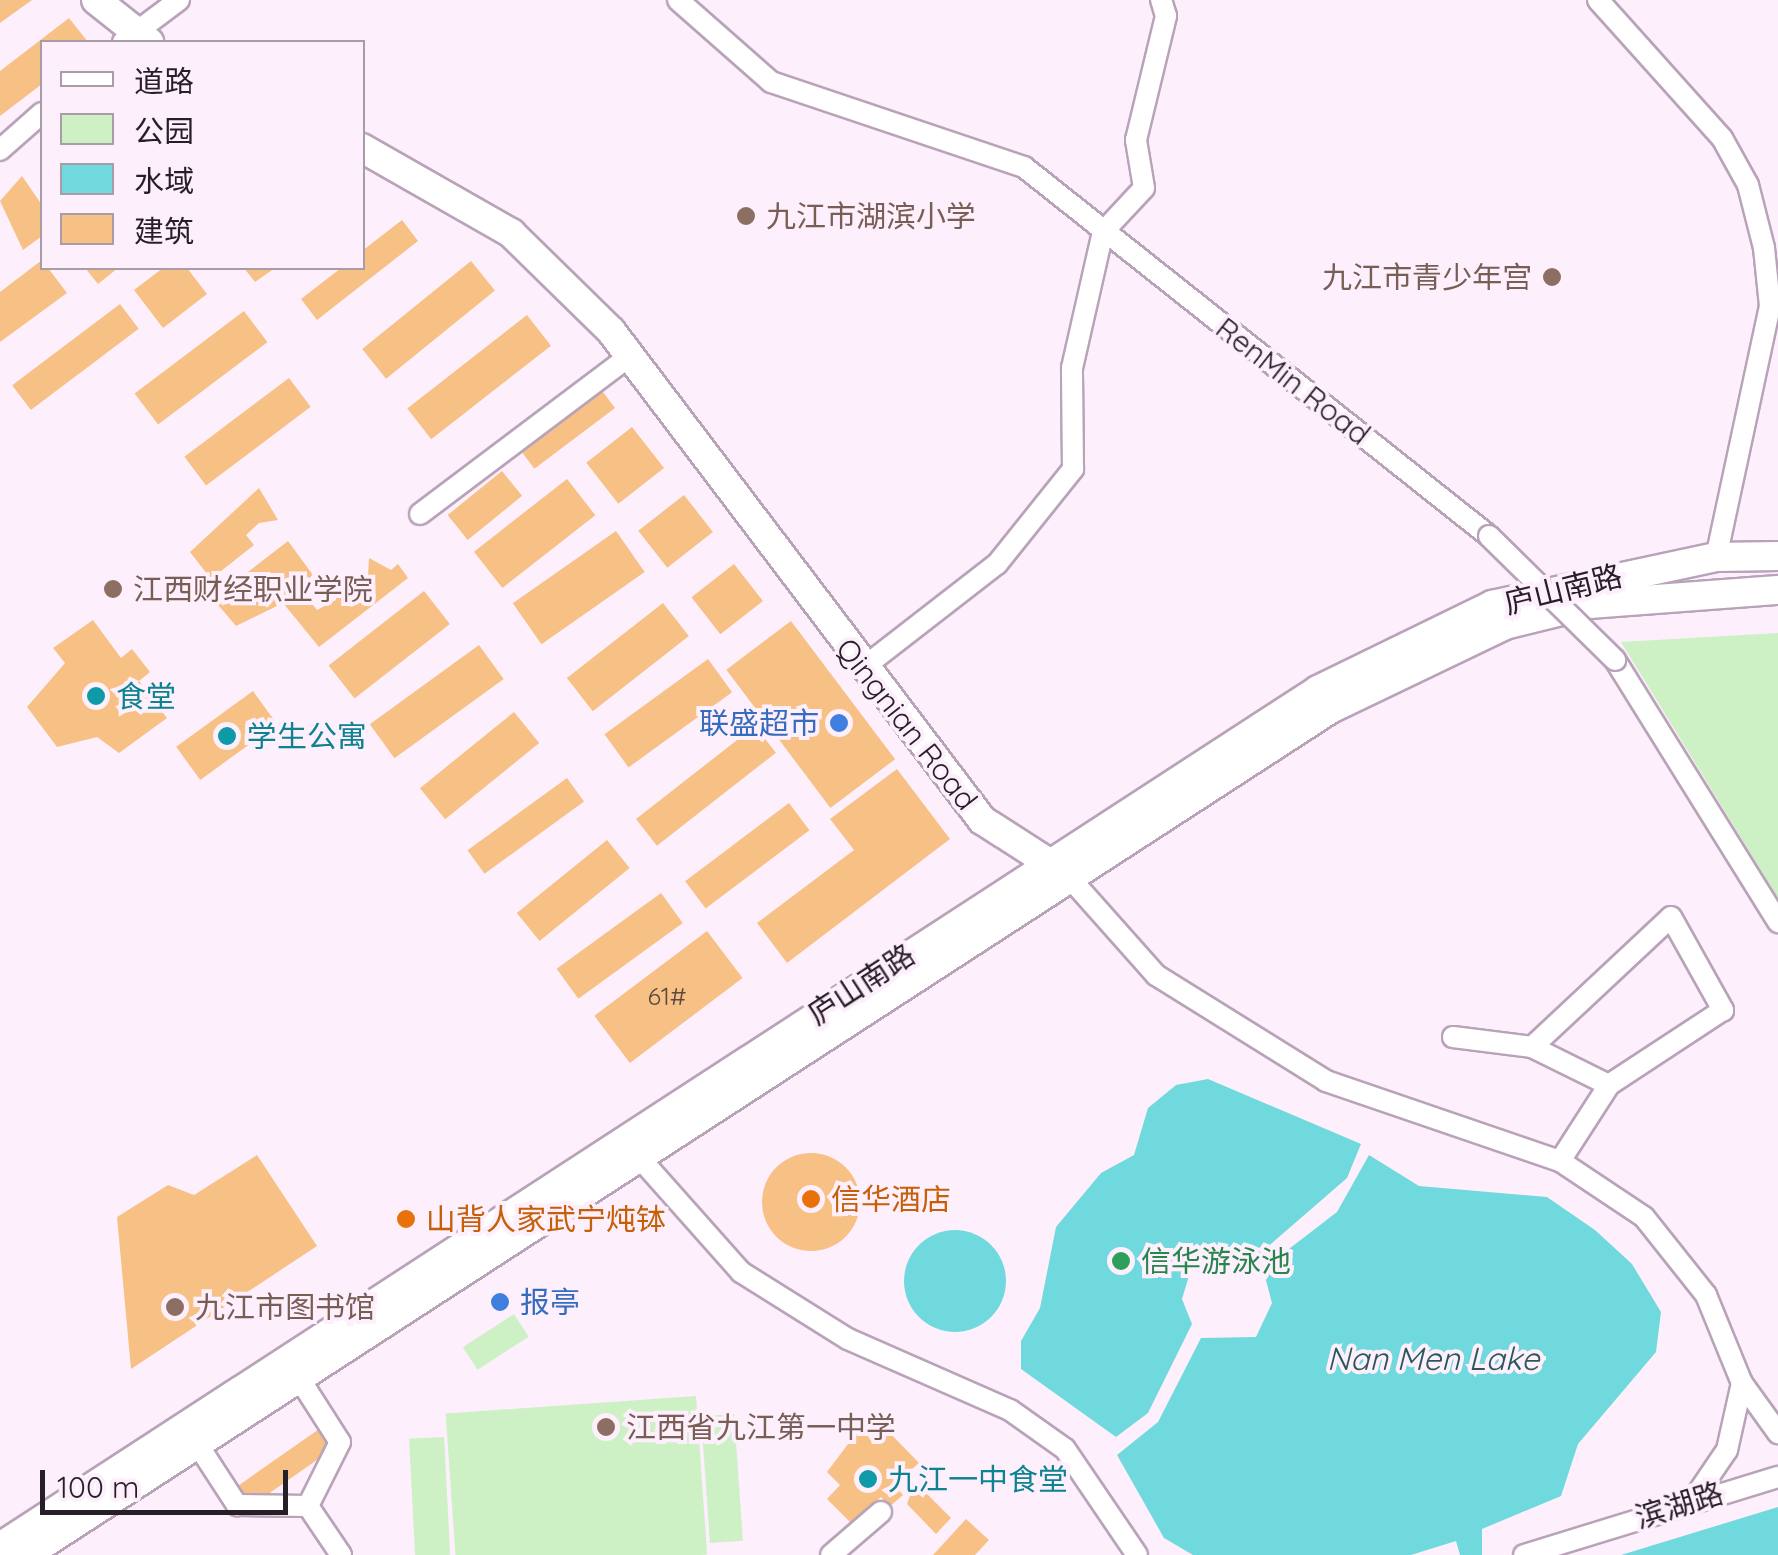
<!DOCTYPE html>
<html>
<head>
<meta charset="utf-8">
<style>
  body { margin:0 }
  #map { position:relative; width:1778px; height:1555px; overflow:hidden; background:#feeffd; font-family:Quicksand,"Noto Sans SC",sans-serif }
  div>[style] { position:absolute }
  .green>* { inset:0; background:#cdf0c5; transform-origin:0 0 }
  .water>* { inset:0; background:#6fd9de }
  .round { border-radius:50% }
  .building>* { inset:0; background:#f7c185; transform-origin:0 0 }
  .roads { filter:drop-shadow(2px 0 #b9a3b9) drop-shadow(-2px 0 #b9a3b9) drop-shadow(0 2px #b9a3b9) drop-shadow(0 -2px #b9a3b9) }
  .minor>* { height:20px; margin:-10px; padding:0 10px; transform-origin:10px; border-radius:10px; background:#fff }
  .major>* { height:28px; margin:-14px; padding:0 14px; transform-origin:14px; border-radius:14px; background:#fff }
  .bridges { filter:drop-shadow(2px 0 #b9a3b9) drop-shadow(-2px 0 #b9a3b9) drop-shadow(0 2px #b9a3b9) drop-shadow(0 -2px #b9a3b9) }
  .minor-bridge>* { height:20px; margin:-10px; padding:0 10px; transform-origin:10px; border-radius:10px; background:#fff }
  .dots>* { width:28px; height:28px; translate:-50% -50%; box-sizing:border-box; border:5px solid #feeffd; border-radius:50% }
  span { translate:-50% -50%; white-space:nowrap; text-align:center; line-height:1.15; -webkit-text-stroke:8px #feeffd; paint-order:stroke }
  .number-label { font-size:25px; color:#5b483e }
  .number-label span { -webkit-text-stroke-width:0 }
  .education-label { font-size:30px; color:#785e54 }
  .left { translate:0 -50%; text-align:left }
  .right { translate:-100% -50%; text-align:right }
  .street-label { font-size:30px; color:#271f27 }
  .culture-label { font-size:30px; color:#0d838f }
  .shop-label { font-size:30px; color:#366cbe }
  .food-label { font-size:30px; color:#c56008 }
  .leisure-label { font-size:30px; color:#27864d }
  .water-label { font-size:32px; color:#29585a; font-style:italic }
  .legend { position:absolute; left:40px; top:40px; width:325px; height:230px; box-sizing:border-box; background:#feeffd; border:2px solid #a89ca7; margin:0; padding:12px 18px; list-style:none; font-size:30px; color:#271f27 }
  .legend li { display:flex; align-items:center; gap:20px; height:50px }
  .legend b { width:50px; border:2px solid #a89ca7 }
  .scale { position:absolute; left:40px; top:1470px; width:248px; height:45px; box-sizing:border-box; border:5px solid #271f27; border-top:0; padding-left:12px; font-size:30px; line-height:35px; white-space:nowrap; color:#271f27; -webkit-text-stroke:8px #feeffd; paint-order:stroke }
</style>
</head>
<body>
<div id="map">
  <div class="green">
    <i style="clip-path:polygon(1778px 633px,1778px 898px,1621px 642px)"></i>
    <i style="left:514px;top:1314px;width:27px;height:61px;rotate:57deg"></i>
    <i style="left:696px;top:1396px;width:159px;height:251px;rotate:86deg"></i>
    <i style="left:734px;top:1414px;width:127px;height:33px;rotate:86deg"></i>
    <i style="left:444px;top:1437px;width:118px;height:35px;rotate:87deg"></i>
  </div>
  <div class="water">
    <i style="clip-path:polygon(1208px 1079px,1361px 1144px,1347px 1178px,1257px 1256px,1225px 1247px,1192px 1266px,1182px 1299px,1192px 1324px,1148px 1413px,1116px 1437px,1021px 1369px,1021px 1341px,1040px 1308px,1056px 1227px,1101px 1173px,1134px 1155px,1148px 1108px,1176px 1085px)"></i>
    <i style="clip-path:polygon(1369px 1155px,1419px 1186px,1547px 1197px,1595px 1230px,1632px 1264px,1661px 1312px,1656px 1352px,1578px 1444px,1561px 1496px,1482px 1529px,1482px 1555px,1460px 1555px,1456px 1541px,1411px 1555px,1193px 1555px,1164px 1538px,1117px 1455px,1158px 1422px,1201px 1338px,1256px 1337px,1272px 1303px,1263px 1269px,1337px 1212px)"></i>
    <i class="round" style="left:904px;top:1230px;width:102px;height:102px"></i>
    <i style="clip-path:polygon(1778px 1507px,1778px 1555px,1621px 1555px)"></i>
  </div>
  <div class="building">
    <i style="clip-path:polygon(0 0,32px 0,0 23px)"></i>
    <i style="clip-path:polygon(69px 18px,88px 42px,42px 42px,42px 84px,0 116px,0 71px)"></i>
    <i style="clip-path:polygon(22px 176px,42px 205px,42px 236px,23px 250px,0 201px)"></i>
    <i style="clip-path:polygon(402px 220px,418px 241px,317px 320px,301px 299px,341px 268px,362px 268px,362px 251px)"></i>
    <i style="clip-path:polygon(42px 260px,67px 293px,0 342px,0 292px)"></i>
    <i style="left:471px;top:261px;width:38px;height:140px;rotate:51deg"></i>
    <i style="clip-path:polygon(85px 268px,118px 268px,98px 284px)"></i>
    <i style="clip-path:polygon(163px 268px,187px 268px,207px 294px,163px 328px,134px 290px)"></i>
    <i style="clip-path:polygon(244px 268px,275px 268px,255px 282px)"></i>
    <i style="left:120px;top:304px;width:31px;height:135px;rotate:53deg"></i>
    <i style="left:244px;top:311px;width:39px;height:137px;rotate:53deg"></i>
    <i style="left:527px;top:315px;width:39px;height:152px;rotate:52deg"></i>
    <i style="left:289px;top:378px;width:36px;height:131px;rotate:53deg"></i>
    <i style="left:600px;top:388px;width:25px;height:101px;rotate:53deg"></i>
    <i style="left:632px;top:427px;width:52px;height:58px;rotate:52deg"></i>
    <i style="left:502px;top:471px;width:32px;height:70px;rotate:51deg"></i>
    <i style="left:567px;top:479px;width:46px;height:118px;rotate:52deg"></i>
    <i style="clip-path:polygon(259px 488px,278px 520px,259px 523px,246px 535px,254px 545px,211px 579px,190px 552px)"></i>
    <i style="left:684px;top:495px;width:47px;height:58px;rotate:52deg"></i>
    <i style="left:616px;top:531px;width:50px;height:126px;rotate:55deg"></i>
    <i style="clip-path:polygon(288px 541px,313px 575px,299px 587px,317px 610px,336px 600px,337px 583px,368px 576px,369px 558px,391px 570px,398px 564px,408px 578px,319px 647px,283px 603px,236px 626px,213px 599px)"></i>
    <i style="left:734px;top:564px;width:47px;height:54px;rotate:52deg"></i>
    <i style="left:424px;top:591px;width:42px;height:121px;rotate:52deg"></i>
    <i style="left:663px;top:603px;width:42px;height:122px;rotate:52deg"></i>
    <i style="clip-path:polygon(93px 620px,121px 658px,132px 649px,150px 672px,139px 681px,167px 718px,119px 753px,97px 737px,57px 747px,27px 707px,65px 663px,53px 648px)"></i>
    <i style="left:791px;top:621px;width:173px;height:81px;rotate:53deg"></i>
    <i style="left:479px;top:645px;width:42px;height:135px;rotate:54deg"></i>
    <i style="left:708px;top:659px;width:41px;height:128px;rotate:54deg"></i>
    <i style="left:253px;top:691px;width:41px;height:95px;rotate:54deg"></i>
    <i style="left:514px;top:712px;width:40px;height:121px;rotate:51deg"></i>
    <i style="left:755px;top:726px;width:34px;height:151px;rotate:52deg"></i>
    <i style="clip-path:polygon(897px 769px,950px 839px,787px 963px,757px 923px,854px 850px,830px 819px)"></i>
    <i style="left:567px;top:778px;width:29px;height:123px;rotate:54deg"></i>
    <i style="left:789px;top:803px;width:34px;height:130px;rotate:53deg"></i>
    <i style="left:607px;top:840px;width:36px;height:116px;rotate:51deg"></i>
    <i style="left:661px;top:893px;width:37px;height:129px;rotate:54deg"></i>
    <i style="left:707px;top:931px;width:59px;height:141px;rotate:53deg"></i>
    <i class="round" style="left:762px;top:1153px;width:98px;height:98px"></i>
    <i style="clip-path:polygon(257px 1155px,317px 1246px,131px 1369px,117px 1217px,168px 1185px,194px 1195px)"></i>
    <i style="clip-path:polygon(863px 1424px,877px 1437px,886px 1429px,919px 1463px,894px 1485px,903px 1495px,889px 1507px,881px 1497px,852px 1524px,827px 1499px,840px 1485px,827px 1472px)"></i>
    <i style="left:322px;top:1427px;width:24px;height:104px;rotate:55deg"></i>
    <i style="clip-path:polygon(915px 1482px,951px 1518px,936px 1534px,907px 1504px)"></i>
    <i style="clip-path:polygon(966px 1519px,989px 1540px,975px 1555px,933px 1555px)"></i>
  </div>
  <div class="roads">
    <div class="minor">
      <i style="left:678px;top:0;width:124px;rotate:41.4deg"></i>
      <i style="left:771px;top:82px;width:267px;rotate:18.6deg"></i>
      <i style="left:1024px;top:167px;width:594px;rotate:38.43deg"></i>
      <i style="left:1598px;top:0;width:186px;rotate:48.1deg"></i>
      <i style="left:1722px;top:138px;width:54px;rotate:61deg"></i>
      <i style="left:1748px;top:185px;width:65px;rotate:75.7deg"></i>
      <i style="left:1764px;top:248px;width:58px;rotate:84.1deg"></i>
      <i style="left:1770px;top:306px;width:257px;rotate:102.1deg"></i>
      <i style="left:123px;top:42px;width:70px;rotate:-36.9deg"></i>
      <i style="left:0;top:150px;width:56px;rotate:-41.4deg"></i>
      <i style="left:420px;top:514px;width:263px;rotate:-37deg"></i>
      <i style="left:1615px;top:660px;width:309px;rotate:58.1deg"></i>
      <i style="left:864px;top:667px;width:168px;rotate:-37.8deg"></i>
      <i style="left:997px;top:564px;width:122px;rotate:-51.3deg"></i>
      <i style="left:1073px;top:469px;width:101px;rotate:-90.6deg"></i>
      <i style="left:1072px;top:368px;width:139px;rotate:-77.2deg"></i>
      <i style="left:1103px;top:232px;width:60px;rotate:-47deg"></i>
      <i style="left:1144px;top:188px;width:49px;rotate:-99.5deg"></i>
      <i style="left:1136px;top:140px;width:128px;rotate:-76.4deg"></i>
      <i style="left:1166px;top:16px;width:17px;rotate:-107deg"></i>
      <i style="left:1069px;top:877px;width:131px;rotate:48.4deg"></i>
      <i style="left:1156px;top:975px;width:200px;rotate:31.9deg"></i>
      <i style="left:1326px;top:1081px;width:247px;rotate:18.9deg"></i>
      <i style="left:1560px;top:1161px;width:101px;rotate:33.7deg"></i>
      <i style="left:1644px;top:1217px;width:100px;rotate:51.5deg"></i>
      <i style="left:1706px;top:1295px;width:95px;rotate:67.8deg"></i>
      <i style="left:1742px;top:1383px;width:62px;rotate:54.2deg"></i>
      <i style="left:1453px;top:1037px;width:80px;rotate:7.2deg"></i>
      <i style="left:1532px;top:1047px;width:86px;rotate:26.3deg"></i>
      <i style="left:1532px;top:1047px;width:190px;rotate:-43.1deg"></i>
      <i style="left:1671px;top:917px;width:107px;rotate:60.8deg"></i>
      <i style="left:1723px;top:1010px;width:136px;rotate:146.7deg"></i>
      <i style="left:1609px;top:1085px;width:90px;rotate:122.8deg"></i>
      <i style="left:638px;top:1156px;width:155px;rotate:48.4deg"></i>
      <i style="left:741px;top:1272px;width:126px;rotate:32.1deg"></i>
      <i style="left:848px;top:1339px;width:177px;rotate:23.7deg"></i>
      <i style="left:1010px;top:1410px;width:67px;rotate:35.3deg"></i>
      <i style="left:1065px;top:1449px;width:128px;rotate:55.8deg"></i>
      <i style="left:299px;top:1378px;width:76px;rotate:57.4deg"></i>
      <i style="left:340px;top:1442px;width:72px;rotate:116.6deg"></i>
      <i style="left:198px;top:1445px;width:72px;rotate:57deg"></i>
      <i style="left:237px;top:1505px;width:71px;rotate:0.8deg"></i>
      <i style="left:1695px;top:1497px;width:57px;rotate:-55.8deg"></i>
      <i style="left:1727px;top:1450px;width:69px;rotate:-77.4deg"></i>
      <i style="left:308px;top:1506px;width:59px;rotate:56deg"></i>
      <i style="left:831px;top:1555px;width:66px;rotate:-40.7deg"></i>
      <i style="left:1524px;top:1555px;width:266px;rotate:-17.1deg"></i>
    </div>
    <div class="major">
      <i style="left:96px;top:0;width:68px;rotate:38.4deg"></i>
      <i style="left:362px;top:148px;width:172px;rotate:29.7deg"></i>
      <i style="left:511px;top:233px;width:140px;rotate:44.4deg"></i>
      <i style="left:611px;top:331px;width:614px;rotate:52.81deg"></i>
      <i style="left:982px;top:820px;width:93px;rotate:32.7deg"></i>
      <i style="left:0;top:1547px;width:1572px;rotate:-33.03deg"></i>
      <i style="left:1318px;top:690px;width:194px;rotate:-26deg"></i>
      <i style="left:1492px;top:605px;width:229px;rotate:-12.1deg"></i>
      <i style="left:1716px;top:557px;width:62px;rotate:-0.9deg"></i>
      <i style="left:26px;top:1555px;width:1554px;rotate:-32.97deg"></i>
      <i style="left:1330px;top:709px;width:194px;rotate:-25.6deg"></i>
      <i style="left:1505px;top:625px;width:88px;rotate:-13.9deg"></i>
      <i style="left:1590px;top:604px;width:189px;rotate:-4.3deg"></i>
    </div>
  </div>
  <div class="bridges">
    <div class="minor-bridge">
      <i style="left:1489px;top:536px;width:177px;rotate:44.5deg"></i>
    </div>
  </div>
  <div class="dots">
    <i style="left:746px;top:216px;background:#8d6e63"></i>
    <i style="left:1552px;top:277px;background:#8d6e63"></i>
    <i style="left:113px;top:589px;background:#8d6e63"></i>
    <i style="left:96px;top:696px;background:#0f9aa8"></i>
    <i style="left:839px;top:723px;background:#3f7fe0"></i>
    <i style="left:227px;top:736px;background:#0f9aa8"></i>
    <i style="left:811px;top:1199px;background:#e8710a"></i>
    <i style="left:406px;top:1219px;background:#e8710a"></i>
    <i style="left:1121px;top:1261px;background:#2e9e5b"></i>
    <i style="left:500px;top:1302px;background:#3f7fe0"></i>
    <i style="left:175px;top:1307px;background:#8d6e63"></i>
    <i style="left:606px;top:1427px;background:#8d6e63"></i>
    <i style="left:868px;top:1479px;background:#0f9aa8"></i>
  </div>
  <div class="number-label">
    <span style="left:667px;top:996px">61#</span>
  </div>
  <div class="education-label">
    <span class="left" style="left:766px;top:216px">九江市湖滨小学</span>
    <span class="right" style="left:1532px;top:277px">九江市青少年宫</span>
    <span class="left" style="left:133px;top:589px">江西财经职业学院</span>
    <span class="left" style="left:195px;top:1307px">九江市图书馆</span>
    <span class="left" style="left:626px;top:1427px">江西省九江第一中学</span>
  </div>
  <div class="street-label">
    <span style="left:1293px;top:381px;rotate:38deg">RenMin Road</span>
    <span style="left:1563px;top:589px;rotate:-14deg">庐山南路</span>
    <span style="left:907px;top:724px;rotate:52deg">Qingnian Road</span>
    <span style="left:861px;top:984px;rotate:-33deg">庐山南路</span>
    <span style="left:1679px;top:1505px;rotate:-17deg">滨湖路</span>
  </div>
  <div class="culture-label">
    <span class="left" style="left:116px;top:696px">食堂</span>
    <span class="left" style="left:247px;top:736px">学生公寓</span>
    <span class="left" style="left:888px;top:1479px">九江一中食堂</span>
  </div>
  <div class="shop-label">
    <span class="right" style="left:819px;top:723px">联盛超市</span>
    <span class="left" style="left:520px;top:1302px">报亭</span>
  </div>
  <div class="food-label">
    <span class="left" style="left:831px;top:1199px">信华酒店</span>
    <span class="left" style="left:426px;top:1219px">山背人家武宁炖钵</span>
  </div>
  <div class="leisure-label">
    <span class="left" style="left:1141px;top:1261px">信华游泳池</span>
  </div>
  <div class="water-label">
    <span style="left:1433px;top:1358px">Nan Men Lake</span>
  </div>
  <ul class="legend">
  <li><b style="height:12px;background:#fff"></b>道路</li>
  <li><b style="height:28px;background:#cdf0c5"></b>公园</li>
  <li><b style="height:28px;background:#6fd9de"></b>水域</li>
  <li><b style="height:28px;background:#f7c185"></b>建筑</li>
  </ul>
  <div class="scale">100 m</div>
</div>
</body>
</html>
